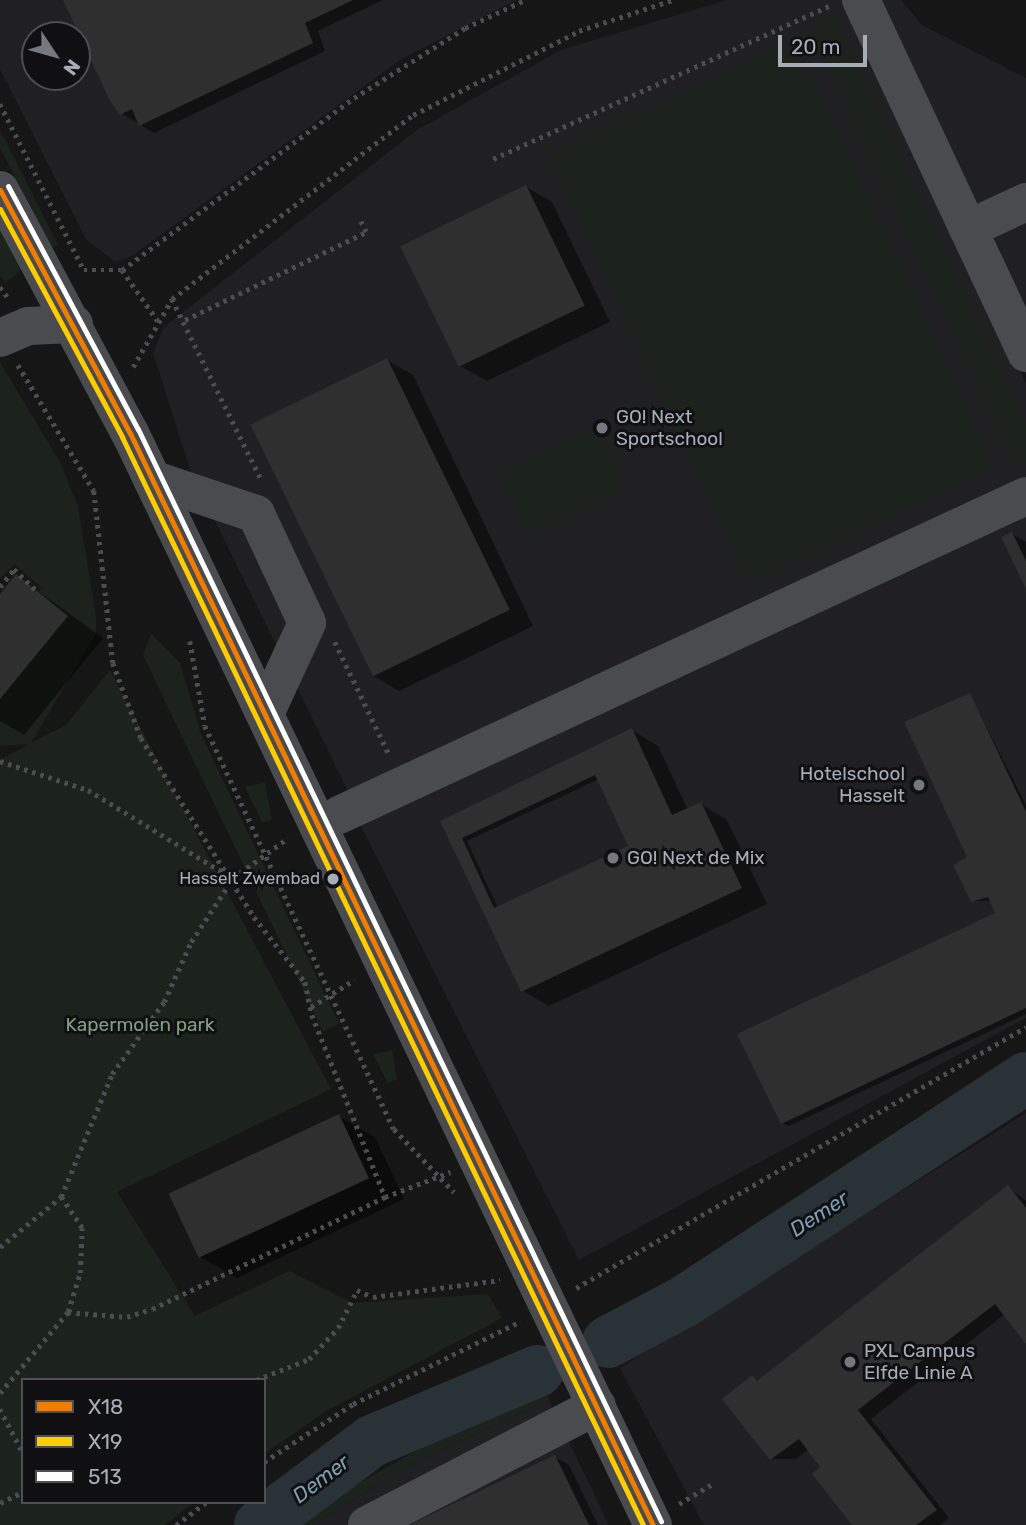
<!DOCTYPE html>
<html>
<head>
<meta charset="utf-8">
<style>
  body { margin:0 }
  #map { position:relative; width:1026px; height:1525px; overflow:hidden; background:#161616; font-family:Rubik,sans-serif }
  div>[style] { position:absolute }
  .built>* { inset:0; background:#202022 }
  .green>* { inset:0; background:#1c231c; transform-origin:0 0 }
  .shadow>* { inset:0; background:#0007 }
  .river>* { height:52px; margin:-26px; padding:0 26px; transform-origin:26px; border-radius:26px; background:#293237 }
  .building>* { inset:0; background:#2f2f30; transform-origin:0 0 }
  .path>* { height:4.5px; margin-top:-2.25px; transform-origin:0; background:repeating-linear-gradient(90deg,#4c4d51 0 3.5px,transparent 0 8.5px) }
  .minor>* { height:38px; margin:-19px; padding:0 19px; transform-origin:19px; border-radius:19px; background:#4a4b4f }
  .bus-1>* { height:5px; margin:-2.5px; padding:0 2.5px; transform-origin:2.5px; border-radius:2.5px; background:#ef7d00 }
  .bus-2>* { height:5px; margin:-2.5px; padding:0 2.5px; transform-origin:2.5px; border-radius:2.5px; background:#fc0 }
  .bus-3>* { height:5px; margin:-2.5px; padding:0 2.5px; transform-origin:2.5px; border-radius:2.5px; background:#fff }
  .dots>* { width:19px; height:19px; translate:-50% -50%; box-sizing:border-box; border:4px solid #101012; border-radius:50% }
  span { translate:-50% -50%; white-space:nowrap; text-align:center; line-height:1.15; -webkit-text-stroke:6px #101012; paint-order:stroke }
  .bus-label { font-size:17px; color:#a7adb7 }
  .right { translate:-100% -50%; text-align:right }
  .poi-label { font-size:19px; color:#a7adb7 }
  .left { translate:0 -50%; text-align:left }
  .park-label { font-size:19px; color:#7ea27e }
  .water-label { font-size:21px; color:#7e9eb2; font-style:italic }
  .legend { position:absolute; left:21px; top:1378px; width:245px; height:126px; box-sizing:border-box; background:#101012; border:2px solid #4c4f54; margin:0; padding:9px 12px; list-style:none; font-size:21px; color:#a7adb7 }
  .legend li { display:flex; align-items:center; gap:14px; height:35px }
  .legend b { width:35px; border:2px solid #4c4f54 }
  .north { position:absolute; left:21px; top:21px; width:70px; height:70px; box-sizing:border-box; background:#101012; border:2px solid #4c4f54; border-radius:50%; rotate:126deg; font-size:19px; font-weight:700; line-height:28px; text-align:center; color:#a7adb7 }
  .north::after { content:''; display:block; margin:auto; width:24px; height:32px; background:#74787f; clip-path:polygon(50% 0,100% 100%,50% 72%,0 100%) }
  .scale { position:absolute; left:778px; top:35px; width:89px; height:32px; box-sizing:border-box; border:4px solid #a7adb7; border-top:0; padding-left:9px; font-size:21px; line-height:24px; white-space:nowrap; color:#a7adb7; -webkit-text-stroke:5px #101012; paint-order:stroke }
</style>
</head>
<body>
<div id="map">
  <div class="built">
    <i style="clip-path:polygon(evenodd,0 0,516px 0,400px 60px,132px 256px,115px 262px,86px 239px,0 69px,0 0,35px 35px,77px 35px,77px 77px,35px 77px,35px 35px)"></i>
    <i style="clip-path:polygon(727px 0,853px 0,1026px 384px,1026px 486px,353px 801px,191px 472px,153px 353px,164px 327px,417px 130px,561px 50px)"></i>
    <i style="clip-path:polygon(872px 0,901px 0,922px 25px,1026px 78px,1026px 331px)"></i>
    <i style="clip-path:polygon(1026px 516px,1026px 1018px,579px 1260px,360px 824px)"></i>
    <i style="clip-path:polygon(1026px 1113px,1026px 1525px,704px 1525px,620px 1368px)"></i>
    <i style="clip-path:polygon(549px 1400px,609px 1525px,312px 1525px,415px 1462px)"></i>
  </div>
  <div class="green">
    <i style="clip-path:polygon(833px 14px,1026px 424px,1026px 463px,1016px 468px,808px 25px)"></i>
    <i style="left:795px;top:40px;width:472px;height:272px;rotate:65deg"></i>
    <i style="clip-path:polygon(0 130px,58px 245px,52px 248px,0 148px)"></i>
    <i style="clip-path:polygon(0 227px,21px 270px,6px 283px,0 276px)"></i>
    <i style="clip-path:polygon(0 362px,61px 464px,78px 507px,96px 616px,96px 633px,31px 743px,66px 725px,110px 670px,331px 1089px,117px 1192px,195px 1316px,289px 1271px,352px 1303px,488px 1294px,502px 1318px,326px 1411px,264px 1454px,264px 1380px,23px 1380px,23px 1502px,194px 1502px,165px 1525px,0 1525px,0 760px,29px 744px,0 746px,0 594px,16px 574px,38px 592px,42px 588px,14px 564px,0 579px)"></i>
    <i style="left:598px;top:426px;width:68px;height:110px;rotate:65deg"></i>
    <i style="clip-path:polygon(151px 634px,180px 663px,201px 734px,339px 1024px,323px 1031px,209px 793px,143px 655px)"></i>
    <i style="clip-path:polygon(265px 782px,272px 820px,262px 822px,245px 787px)"></i>
    <i style="clip-path:polygon(392px 1050px,397px 1079px,388px 1083px,373px 1054px)"></i>
    <i style="clip-path:polygon(546px 1387px,549px 1400px,415px 1462px,312px 1525px,284px 1525px,457px 1428px)"></i>
  </div>
  <div class="shadow">
    <i style="clip-path:polygon(64px 0,383px 0,318px 31px,325px 51px,154px 133px,121px 113px)"></i>
    <i style="clip-path:polygon(526px 187px,552px 202px,610px 322px,487px 381px,460px 366px)"></i>
    <i style="clip-path:polygon(387px 360px,413px 375px,533px 626px,399px 691px,372px 675px)"></i>
    <i style="clip-path:polygon(1012px 534px,1026px 542px,1026px 585px)"></i>
    <i style="clip-path:polygon(17px 576px,103px 638px,24px 735px,0 721px,0 597px)"></i>
    <i style="clip-path:polygon(970px 695px,1026px 805px,1026px 1014px,789px 1126px,782px 1123px,998px 914px,991px 901px,972px 901px)"></i>
    <i style="clip-path:polygon(evenodd,632px 730px,658px 746px,688px 810px,701px 804px,727px 820px,767px 904px,549px 1006px,523px 991px,442px 821px,632px 730px,599px 779px,633px 850px,498px 908px,467px 841px,599px 779px)"></i>
    <i style="clip-path:polygon(338px 1116px,375px 1137px,404px 1199px,237px 1278px,201px 1257px)"></i>
    <i style="clip-path:polygon(1008px 1187px,1026px 1201px,1026px 1341px,1005px 1314px,871px 1419px,949px 1518px,940px 1525px,854px 1525px,809px 1449px,796px 1459px,771px 1459px,752px 1378px,759px 1381px)"></i>
    <i style="clip-path:polygon(555px 1457px,569px 1465px,598px 1525px,413px 1525px)"></i>
  </div>
  <div class="river">
    <i style="left:608px;top:1342px;width:87px;rotate:-28deg"></i>
    <i style="left:685px;top:1301px;width:407px;rotate:-33.2deg"></i>
    <i style="left:260px;top:1525px;width:140px;rotate:-36.9deg"></i>
    <i style="left:372px;top:1441px;width:180px;rotate:-22.9deg"></i>
  </div>
  <div class="building">
    <i style="clip-path:polygon(63px 0,353px 0,305px 23px,313px 43px,139px 126px,132px 109px,120px 115px,110px 101px)"></i>
    <i style="left:526px;top:185px;width:134px;height:140px;rotate:64deg"></i>
    <i style="left:387px;top:358px;width:280px;height:152px;rotate:64deg"></i>
    <i style="clip-path:polygon(1012px 532px,1026px 561px,1026px 589px,1001px 537px)"></i>
    <i style="clip-path:polygon(16px 574px,68px 616px,0 699px,0 594px)"></i>
    <i style="clip-path:polygon(970px 693px,1026px 812px,1026px 1008px,781px 1124px,737px 1034px,995px 913px,988px 897px,971px 902px,953px 865px,967px 857px,904px 722px)"></i>
    <i style="clip-path:polygon(evenodd,632px 728px,672px 815px,701px 802px,742px 888px,521px 992px,440px 821px,632px 728px,595px 775px,628px 846px,494px 908px,462px 838px,595px 775px)"></i>
    <i style="left:339px;top:1114px;width:71px;height:188px;rotate:65deg"></i>
    <i style="clip-path:polygon(1008px 1185px,1026px 1208px,1026px 1344px,995px 1304px,858px 1410px,937px 1510px,916px 1525px,852px 1525px,812px 1474px,820px 1467px,799px 1439px,770px 1460px,722px 1399px,752px 1375px,757px 1381px)"></i>
    <i style="clip-path:polygon(555px 1455px,589px 1525px,409px 1525px)"></i>
  </div>
  <div class="path">
    <i style="left:0;top:104px;width:182px;rotate:63.2deg"></i>
    <i style="left:493px;top:159px;width:369px;rotate:-24.5deg"></i>
    <i style="left:84px;top:270px;width:38px"></i>
    <i style="left:122px;top:270px;width:289px;rotate:-36.6deg"></i>
    <i style="left:354px;top:98px;width:131px;rotate:-32.2deg"></i>
    <i style="left:465px;top:28px;width:66px;rotate:-25deg"></i>
    <i style="left:122px;top:270px;width:62px;rotate:54.8deg"></i>
    <i style="left:0;top:287px;width:15px;rotate:53deg"></i>
    <i style="left:172px;top:299px;width:203px;rotate:63.7deg"></i>
    <i style="left:185px;top:320px;width:201px;rotate:-25.9deg"></i>
    <i style="left:366px;top:232px;width:16px;rotate:-117deg"></i>
    <i style="left:18px;top:365px;width:147px;rotate:58.9deg"></i>
    <i style="left:94px;top:491px;width:173px;rotate:83.7deg"></i>
    <i style="left:113px;top:663px;width:80px;rotate:69.5deg"></i>
    <i style="left:141px;top:738px;width:212px;rotate:57.7deg"></i>
    <i style="left:254px;top:917px;width:83px;rotate:51.9deg"></i>
    <i style="left:305px;top:982px;width:34px;rotate:78deg"></i>
    <i style="left:312px;top:1015px;width:196px;rotate:68.1deg"></i>
    <i style="left:133px;top:367px;width:78px;rotate:-60.2deg"></i>
    <i style="left:172px;top:299px;width:303px;rotate:-37.4deg"></i>
    <i style="left:413px;top:115px;width:186px;rotate:-26.8deg"></i>
    <i style="left:579px;top:31px;width:98px;rotate:-18.4deg"></i>
    <i style="left:0;top:587px;width:23px;rotate:-52deg"></i>
    <i style="left:14px;top:569px;width:32px;rotate:44deg"></i>
    <i style="left:190px;top:641px;width:86px;rotate:80deg"></i>
    <i style="left:205px;top:726px;width:445px;rotate:64.9deg"></i>
    <i style="left:394px;top:1129px;width:87px;rotate:46.4deg"></i>
    <i style="left:335px;top:642px;width:124px;rotate:64.3deg"></i>
    <i style="left:0;top:761px;width:93px;rotate:18.2deg"></i>
    <i style="left:88px;top:790px;width:169px;rotate:31.4deg"></i>
    <i style="left:311px;top:1007px;width:51px;rotate:-32.1deg"></i>
    <i style="left:0;top:1247px;width:79px;rotate:-39.3deg"></i>
    <i style="left:61px;top:1197px;width:133px;rotate:-67.5deg"></i>
    <i style="left:112px;top:1074px;width:89px;rotate:-54.2deg"></i>
    <i style="left:164px;top:1002px;width:66px;rotate:-65.8deg"></i>
    <i style="left:191px;top:942px;width:77px;rotate:-56.7deg"></i>
    <i style="left:233px;top:878px;width:68px;rotate:-36deg"></i>
    <i style="left:576px;top:1288px;width:520px;rotate:-30.11deg"></i>
    <i style="left:68px;top:1312px;width:59px;rotate:4.8deg"></i>
    <i style="left:127px;top:1317px;width:26px;rotate:-18deg"></i>
    <i style="left:152px;top:1309px;width:259px;rotate:-25.7deg"></i>
    <i style="left:385px;top:1197px;width:70px;rotate:-21deg"></i>
    <i style="left:256px;top:1380px;width:57px;rotate:-21.6deg"></i>
    <i style="left:309px;top:1359px;width:42px;rotate:-46.9deg"></i>
    <i style="left:338px;top:1328px;width:42px;rotate:-63.4deg"></i>
    <i style="left:357px;top:1290px;width:17px;rotate:24deg"></i>
    <i style="left:373px;top:1297px;width:128px;rotate:-7.6deg"></i>
    <i style="left:0;top:1393px;width:106px;rotate:-50deg"></i>
    <i style="left:68px;top:1312px;width:41px;rotate:-72.9deg"></i>
    <i style="left:80px;top:1273px;width:45px;rotate:-87.5deg"></i>
    <i style="left:82px;top:1228px;width:37px;rotate:-124deg"></i>
    <i style="left:0;top:1409px;width:50px;rotate:62.4deg"></i>
    <i style="left:264px;top:1462px;width:106px;rotate:-33.1deg"></i>
    <i style="left:353px;top:1404px;width:187px;rotate:-26.3deg"></i>
    <i style="left:0;top:1503px;width:25px;rotate:-26deg"></i>
    <i style="left:679px;top:1504px;width:37px;rotate:-31deg"></i>
    <i style="left:176px;top:1525px;width:38px;rotate:-37deg"></i>
  </div>
  <div class="minor">
    <i style="left:861px;top:0;width:390px;rotate:64.9deg"></i>
    <i style="left:0;top:190px;width:276px;rotate:61.9deg"></i>
    <i style="left:130px;top:433px;width:1211px;rotate:64.41deg"></i>
    <i style="left:968px;top:229px;width:64px;rotate:-25deg"></i>
    <i style="left:0;top:338px;width:30px;rotate:-23deg"></i>
    <i style="left:28px;top:326px;width:46px;rotate:-2.5deg"></i>
    <i style="left:152px;top:479px;width:110px;rotate:18.6deg"></i>
    <i style="left:256px;top:514px;width:120px;rotate:64.9deg"></i>
    <i style="left:307px;top:623px;width:100px;rotate:114.8deg"></i>
    <i style="left:339px;top:815px;width:757px;rotate:-24.91deg"></i>
    <i style="left:367px;top:1525px;width:259px;rotate:-27.4deg"></i>
  </div>
  <div class="bus-1">
    <i style="left:0;top:190px;width:276px;rotate:61.9deg"></i>
    <i style="left:130px;top:433px;width:1211px;rotate:64.41deg"></i>
  </div>
  <div class="bus-2">
    <i style="left:0;top:209px;width:259px;rotate:61.8deg"></i>
    <i style="left:122px;top:437px;width:1206px;rotate:64.41deg"></i>
  </div>
  <div class="bus-3">
    <i style="left:8px;top:186px;width:276px;rotate:61.9deg"></i>
    <i style="left:138px;top:429px;width:1211px;rotate:64.41deg"></i>
  </div>
  <div class="dots">
    <i style="left:602px;top:428px;background:#74787f"></i>
    <i style="left:919px;top:785px;background:#74787f"></i>
    <i style="left:613px;top:858px;background:#74787f"></i>
    <i style="left:333px;top:879px;background:#a7adb7"></i>
    <i style="left:850px;top:1362px;background:#74787f"></i>
  </div>
  <div class="bus-label">
    <span class="right" style="left:320px;top:879px">Hasselt Zwembad</span>
  </div>
  <div class="poi-label">
    <span class="left" style="left:616px;top:428px">GO! Next<br>Sportschool</span>
    <span class="right" style="left:905px;top:785px">Hotelschool<br>Hasselt</span>
    <span class="left" style="left:627px;top:858px">GO! Next de Mix</span>
    <span class="left" style="left:864px;top:1362px">PXL Campus<br>Elfde Linie A</span>
  </div>
  <div class="park-label">
    <span style="left:140px;top:1025px">Kapermolen park</span>
  </div>
  <div class="water-label">
    <span style="left:819px;top:1214px;rotate:-33deg">Demer</span>
    <span style="left:321px;top:1479px;rotate:-37deg">Demer</span>
  </div>
  <ul class="legend">
  <li><b style="height:9px;background:#ef7d00"></b>X18</li>
  <li><b style="height:9px;background:#fc0"></b>X19</li>
  <li><b style="height:9px;background:#fff"></b>513</li>
  </ul>
  <div class="north">N</div>
  <div class="scale">20 m</div>
</div>
</body>
</html>
